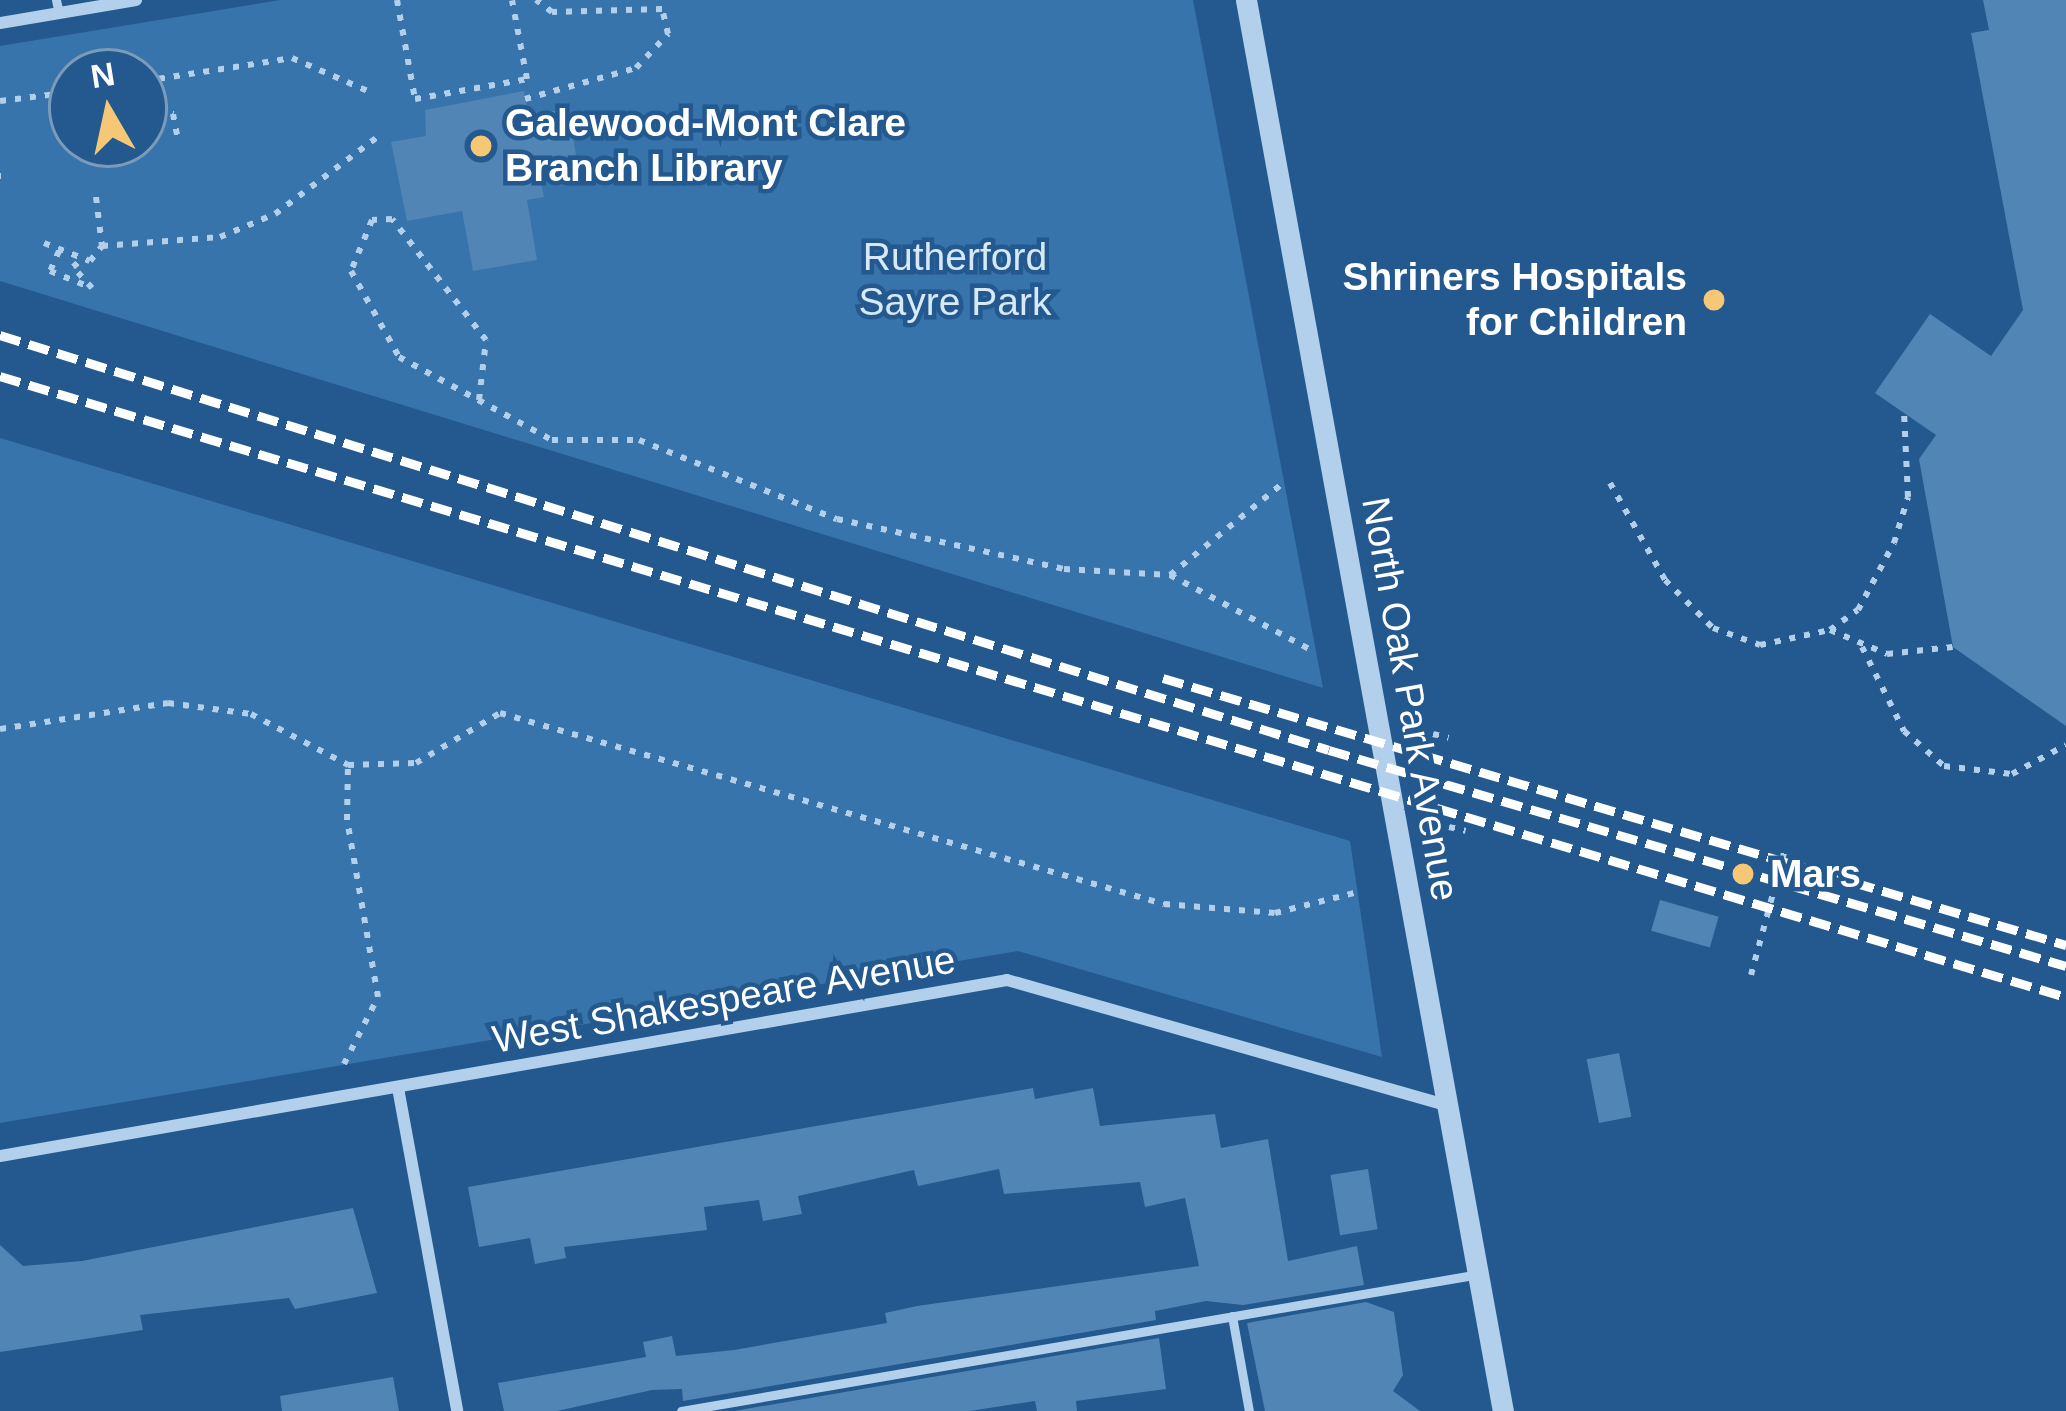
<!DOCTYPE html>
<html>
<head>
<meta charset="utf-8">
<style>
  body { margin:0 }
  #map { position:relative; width:2066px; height:1411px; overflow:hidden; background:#23598e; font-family:Helvetica,sans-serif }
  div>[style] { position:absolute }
  .green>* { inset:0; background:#3774ab }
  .building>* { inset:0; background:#5085b6; transform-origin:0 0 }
  .path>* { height:6px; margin-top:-3px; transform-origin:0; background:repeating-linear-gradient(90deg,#b2d0eb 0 6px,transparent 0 15px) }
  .service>* { height:9px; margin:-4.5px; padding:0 4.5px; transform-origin:4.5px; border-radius:4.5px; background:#b2d0eb }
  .minor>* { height:12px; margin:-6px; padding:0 6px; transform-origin:6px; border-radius:6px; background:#b2d0eb }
  .tertiary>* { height:21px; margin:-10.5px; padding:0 10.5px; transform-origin:10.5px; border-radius:10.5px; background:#b2d0eb }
  .rail>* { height:9px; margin-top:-4.5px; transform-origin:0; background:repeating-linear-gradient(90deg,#fff 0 21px,transparent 0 30px) }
  .dots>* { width:33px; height:33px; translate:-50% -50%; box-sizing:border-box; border:6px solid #23598e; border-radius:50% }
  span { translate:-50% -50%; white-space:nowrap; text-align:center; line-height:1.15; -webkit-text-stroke:9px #23598e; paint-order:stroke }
  .poi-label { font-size:39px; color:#fff; font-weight:700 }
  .left { translate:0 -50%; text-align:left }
  .right { translate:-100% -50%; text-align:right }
  .park-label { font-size:39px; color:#d7e9f8 }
  .street-label { font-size:39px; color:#fff }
  .north { position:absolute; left:48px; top:48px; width:120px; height:120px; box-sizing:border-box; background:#23598e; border:3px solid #7b9bbb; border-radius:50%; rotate:351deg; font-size:33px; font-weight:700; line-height:48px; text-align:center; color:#fff }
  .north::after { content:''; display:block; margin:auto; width:42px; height:54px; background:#f6c875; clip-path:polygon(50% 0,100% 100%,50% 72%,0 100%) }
</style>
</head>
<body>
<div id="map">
  <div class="green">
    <i style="clip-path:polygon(evenodd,280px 0,1193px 0,1323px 688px,0 281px,0 46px,280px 0,72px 72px,144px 72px,144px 144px,72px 144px,72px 72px)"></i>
    <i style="clip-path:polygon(0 438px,1350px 841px,1382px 1057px,1018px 951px,0 1123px)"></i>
  </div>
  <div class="building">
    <i style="clip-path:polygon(1983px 0,2066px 0,2066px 726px,1953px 647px,1919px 459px,1936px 435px,1875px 393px,1930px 314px,1991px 356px,2023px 310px,1971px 33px,1989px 30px)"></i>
    <i style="clip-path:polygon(524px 91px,528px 116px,568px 108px,576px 155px,537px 161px,544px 197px,527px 200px,537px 260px,473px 271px,462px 211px,407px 221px,391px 142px,426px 136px,425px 110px)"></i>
    <i style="left:1660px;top:900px;width:61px;height:32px;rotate:16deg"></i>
    <i style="left:1619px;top:1053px;width:65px;height:33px;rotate:79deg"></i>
    <i style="clip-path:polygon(1033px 1088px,1035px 1099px,1093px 1088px,1100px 1126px,1215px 1114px,1221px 1148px,1268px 1139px,1288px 1261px,1357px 1246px,1364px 1285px,1243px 1305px,1206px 1301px,1155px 1311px,1156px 1320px,683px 1401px,682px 1389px,652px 1390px,557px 1411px,504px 1411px,498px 1383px,646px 1357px,643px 1342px,672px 1336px,676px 1356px,734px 1350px,887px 1323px,885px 1313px,917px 1306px,1199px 1266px,1185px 1198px,1145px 1207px,1140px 1182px,1004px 1194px,999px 1169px,918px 1186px,914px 1170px,798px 1196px,802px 1214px,763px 1221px,759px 1200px,704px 1207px,707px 1230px,564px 1247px,566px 1258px,535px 1264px,530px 1238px,479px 1247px,468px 1187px)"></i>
    <i style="left:1368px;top:1169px;width:61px;height:38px;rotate:81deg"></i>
    <i style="clip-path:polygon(353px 1208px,377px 1293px,295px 1309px,289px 1298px,140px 1315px,143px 1330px,0 1352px,0 1245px,23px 1266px,82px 1261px)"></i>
    <i style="clip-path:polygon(1366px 1302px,1394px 1312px,1403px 1375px,1393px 1391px,1420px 1411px,1265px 1411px,1247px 1323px)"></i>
    <i style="clip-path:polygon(1159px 1338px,1166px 1389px,1076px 1401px,1077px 1411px,1037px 1411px,1035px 1401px,970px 1411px,734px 1411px)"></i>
    <i style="clip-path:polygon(393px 1377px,399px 1411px,282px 1411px,280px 1396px)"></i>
  </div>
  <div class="path">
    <i style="left:397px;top:0;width:101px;rotate:79.7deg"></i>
    <i style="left:415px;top:99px;width:114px;rotate:-10.1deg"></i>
    <i style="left:527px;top:79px;width:80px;rotate:-100.8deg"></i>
    <i style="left:144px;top:81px;width:150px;rotate:-8.8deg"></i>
    <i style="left:292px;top:58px;width:87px;rotate:23.6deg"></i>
    <i style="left:525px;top:99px;width:115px;rotate:-15.6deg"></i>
    <i style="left:636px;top:68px;width:47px;rotate:-46.7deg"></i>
    <i style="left:668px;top:34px;width:26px;rotate:-103deg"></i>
    <i style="left:662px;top:9px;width:110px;rotate:178.4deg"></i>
    <i style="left:552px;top:12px;width:20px;rotate:-143deg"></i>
    <i style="left:0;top:101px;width:73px;rotate:-7.1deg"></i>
    <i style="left:144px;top:104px;width:31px;rotate:19deg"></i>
    <i style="left:173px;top:114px;width:26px;rotate:79deg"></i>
    <i style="left:72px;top:109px;width:22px;rotate:90deg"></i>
    <i style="left:82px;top:144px;width:10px"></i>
    <i style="left:0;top:176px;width:1px"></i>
    <i style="left:96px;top:197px;width:49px;rotate:83deg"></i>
    <i style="left:102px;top:246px;width:118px;rotate:-4.4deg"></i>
    <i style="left:220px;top:237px;width:60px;rotate:-22.7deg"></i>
    <i style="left:275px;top:214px;width:130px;rotate:-36.9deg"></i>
    <i style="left:44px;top:243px;width:49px;rotate:21.4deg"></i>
    <i style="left:90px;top:261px;width:19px;rotate:-51deg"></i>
    <i style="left:59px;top:251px;width:22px;rotate:114deg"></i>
    <i style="left:50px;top:271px;width:45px;rotate:22deg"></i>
    <i style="left:92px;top:288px;width:28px;rotate:-132deg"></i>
    <i style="left:73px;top:267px;width:9px;rotate:-41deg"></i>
    <i style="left:479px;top:400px;width:60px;rotate:-83.3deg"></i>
    <i style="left:486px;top:340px;width:153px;rotate:-127.8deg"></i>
    <i style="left:392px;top:219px;width:20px;rotate:177deg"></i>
    <i style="left:372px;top:220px;width:55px;rotate:112.4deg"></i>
    <i style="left:351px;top:271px;width:98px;rotate:60.8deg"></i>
    <i style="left:399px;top:357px;width:174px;rotate:28.5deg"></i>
    <i style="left:552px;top:440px;width:87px"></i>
    <i style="left:639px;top:440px;width:213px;rotate:21.8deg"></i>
    <i style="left:837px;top:519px;width:232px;rotate:12.4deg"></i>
    <i style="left:1064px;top:569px;width:106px;rotate:3.2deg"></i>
    <i style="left:1170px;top:575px;width:160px;rotate:28deg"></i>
    <i style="left:1610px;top:483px;width:112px;rotate:60.4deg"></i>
    <i style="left:1665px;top:580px;width:68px;rotate:45deg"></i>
    <i style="left:1713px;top:628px;width:50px;rotate:19.9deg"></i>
    <i style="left:1760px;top:645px;width:72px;rotate:-12.1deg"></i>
    <i style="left:1830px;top:630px;width:34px;rotate:-36deg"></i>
    <i style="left:1858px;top:610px;width:76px;rotate:-61.8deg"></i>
    <i style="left:1894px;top:543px;width:48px;rotate:-73.1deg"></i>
    <i style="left:1908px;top:497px;width:84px;rotate:-92.7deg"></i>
    <i style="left:1170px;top:575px;width:144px;rotate:-39.1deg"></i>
    <i style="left:1830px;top:630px;width:62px;rotate:22.8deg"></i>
    <i style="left:1887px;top:654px;width:66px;rotate:-6.1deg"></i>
    <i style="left:1862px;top:647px;width:94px;rotate:63.4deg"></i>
    <i style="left:1904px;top:731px;width:53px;rotate:41.2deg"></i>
    <i style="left:1944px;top:766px;width:68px;rotate:6.7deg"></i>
    <i style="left:2012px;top:774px;width:61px;rotate:-28.2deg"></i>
    <i style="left:0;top:729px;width:170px;rotate:-8.8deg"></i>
    <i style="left:168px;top:703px;width:84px;rotate:7.5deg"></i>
    <i style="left:251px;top:714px;width:110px;rotate:27.7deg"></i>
    <i style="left:348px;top:765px;width:68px;rotate:-1.7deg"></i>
    <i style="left:416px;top:763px;width:98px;rotate:-30.8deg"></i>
    <i style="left:500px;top:713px;width:691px;rotate:16.05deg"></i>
    <i style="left:1164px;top:904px;width:111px;rotate:4.6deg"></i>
    <i style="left:1275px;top:913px;width:81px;rotate:-14.2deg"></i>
    <i style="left:1433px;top:734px;width:16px;rotate:14deg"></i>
    <i style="left:1449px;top:827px;width:17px;rotate:13deg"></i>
    <i style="left:1751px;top:975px;width:135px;rotate:-74.9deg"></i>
    <i style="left:344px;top:1064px;width:75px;rotate:-63.1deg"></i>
    <i style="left:378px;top:997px;width:180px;rotate:-99.9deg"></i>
    <i style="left:347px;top:820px;width:55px;rotate:-89deg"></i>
  </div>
  <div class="service">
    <i style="left:56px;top:0;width:13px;rotate:77deg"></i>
    <i style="left:1232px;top:1316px;width:97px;rotate:79.9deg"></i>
    <i style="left:681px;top:1411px;width:810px;rotate:-9.74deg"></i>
  </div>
  <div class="minor">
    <i style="left:0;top:23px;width:138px;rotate:-9.6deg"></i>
    <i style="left:398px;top:1088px;width:328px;rotate:79.6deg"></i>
    <i style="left:0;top:1156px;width:1022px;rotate:-9.91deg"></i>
    <i style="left:1007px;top:980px;width:457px;rotate:15.9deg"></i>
  </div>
  <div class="tertiary">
    <i style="left:1246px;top:0;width:1434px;rotate:79.68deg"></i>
  </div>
  <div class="rail">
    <i style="left:0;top:335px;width:1392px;rotate:17.34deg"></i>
    <i style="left:1329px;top:750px;width:768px;rotate:16.33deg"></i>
    <i style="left:0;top:376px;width:2157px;rotate:16.73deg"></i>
    <i style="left:1163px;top:678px;width:942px;rotate:16.47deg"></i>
  </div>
  <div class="dots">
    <i style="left:481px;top:146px;background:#f6c875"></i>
    <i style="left:1714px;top:300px;background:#f6c875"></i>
    <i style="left:1743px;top:874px;background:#f6c875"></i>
  </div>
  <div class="poi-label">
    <span class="left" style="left:505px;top:146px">Galewood-Mont Clare<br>Branch Library</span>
    <span class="right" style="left:1687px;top:300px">Shriners Hospitals<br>for Children</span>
    <span class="left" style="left:1770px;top:874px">Mars</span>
  </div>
  <div class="park-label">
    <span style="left:955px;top:280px">Rutherford<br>Sayre Park</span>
  </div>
  <div class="street-label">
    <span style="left:1410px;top:699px;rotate:80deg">North Oak Park Avenue</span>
    <span style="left:724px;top:1000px;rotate:-10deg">West Shakespeare Avenue</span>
  </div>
  <div class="north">N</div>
</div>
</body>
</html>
